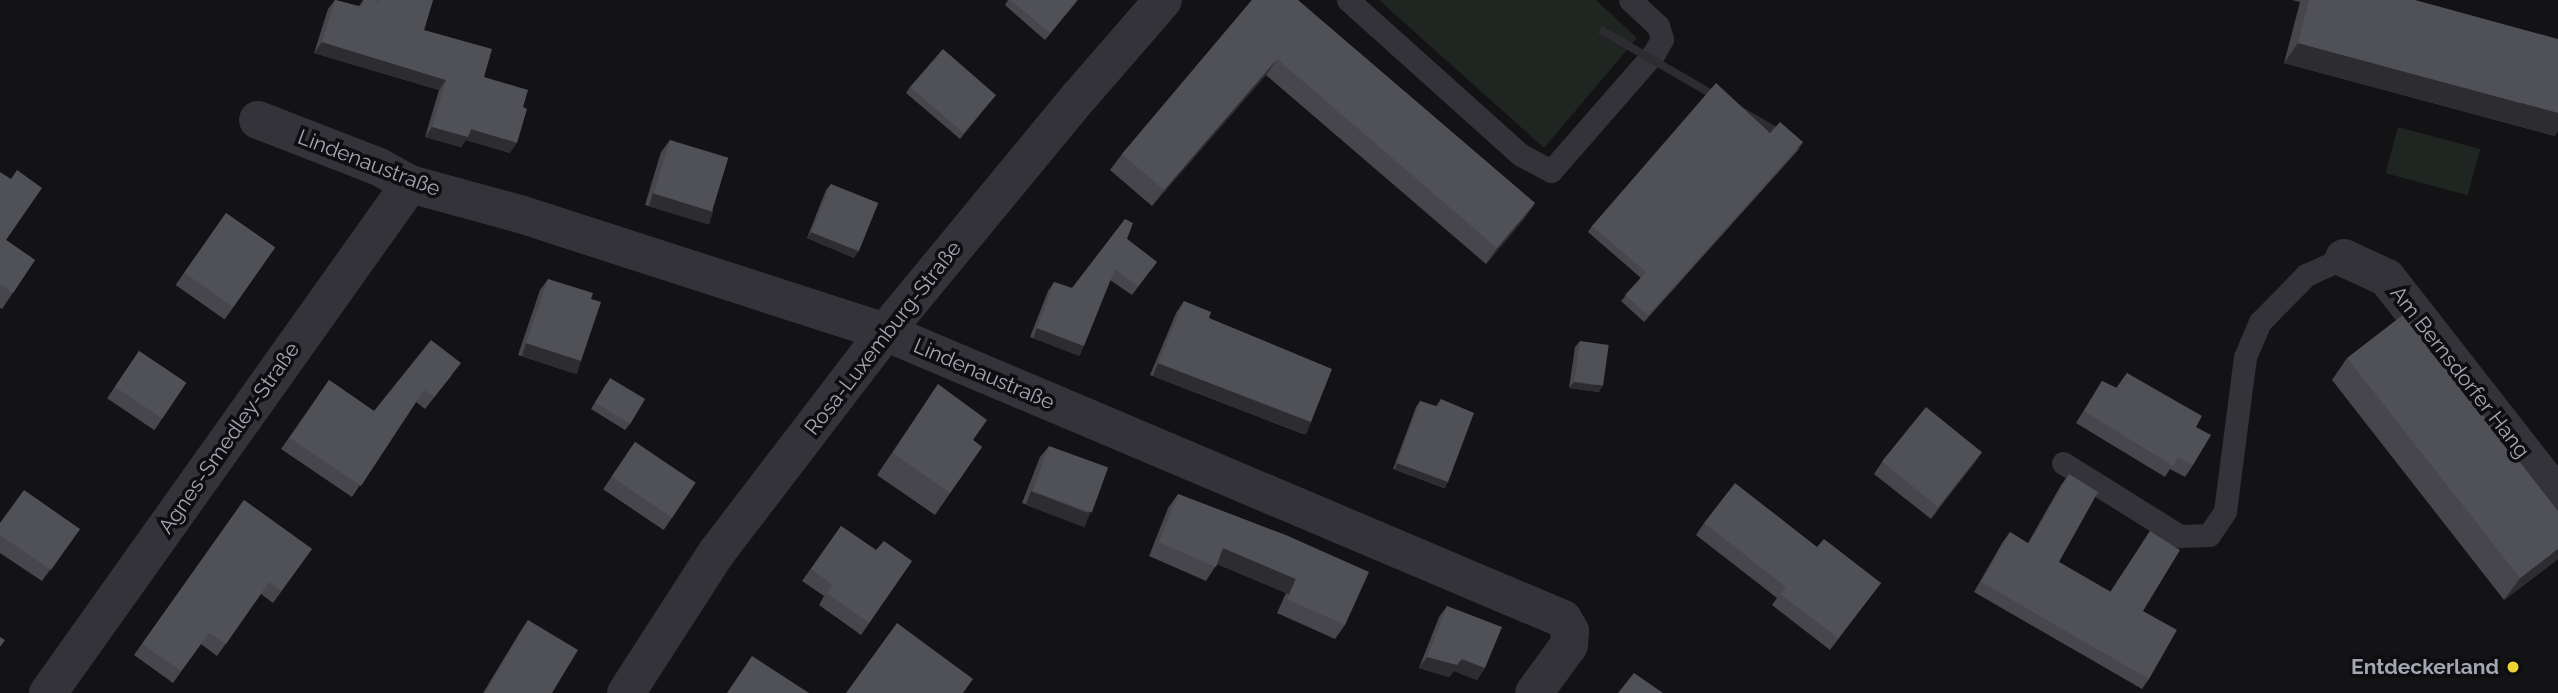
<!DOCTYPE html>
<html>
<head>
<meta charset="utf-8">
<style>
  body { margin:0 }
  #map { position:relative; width:2558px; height:693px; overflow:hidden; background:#131214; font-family:Raleway,sans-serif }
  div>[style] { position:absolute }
  .green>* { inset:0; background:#1f2621; transform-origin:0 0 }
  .service>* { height:23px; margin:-11.5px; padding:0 11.5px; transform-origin:11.5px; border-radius:11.5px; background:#343339 }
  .minor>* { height:38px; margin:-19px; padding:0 19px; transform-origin:19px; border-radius:19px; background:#343339 }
  .tertiary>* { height:38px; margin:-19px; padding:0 19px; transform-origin:19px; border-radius:19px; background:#343339 }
  .wall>* { inset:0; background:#46464c; transform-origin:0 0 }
  .shaded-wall>* { inset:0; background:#2d2d31; transform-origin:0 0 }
  .building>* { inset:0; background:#505157; transform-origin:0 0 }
  .dots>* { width:19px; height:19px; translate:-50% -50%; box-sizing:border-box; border:4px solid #0e0d0f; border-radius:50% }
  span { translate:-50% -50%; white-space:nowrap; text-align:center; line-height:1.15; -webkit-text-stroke:7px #0e0d0f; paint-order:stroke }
  .street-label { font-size:21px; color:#a4a6b4 }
  .poi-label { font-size:21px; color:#a4a6b4; font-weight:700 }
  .right { translate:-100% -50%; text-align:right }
</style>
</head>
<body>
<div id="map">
  <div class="green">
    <i style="clip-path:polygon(1379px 0,1596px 0,1637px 38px,1544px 148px)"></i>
    <i style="left:2398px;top:127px;width:85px;height:48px;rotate:15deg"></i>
  </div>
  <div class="service">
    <i style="left:1348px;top:0;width:232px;rotate:41.9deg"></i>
    <i style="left:1521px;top:155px;width:34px;rotate:28deg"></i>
    <i style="left:1551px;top:171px;width:157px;rotate:-48.9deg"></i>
    <i style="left:1654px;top:53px;width:16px;rotate:-60deg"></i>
    <i style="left:1662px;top:39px;width:14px;rotate:-107deg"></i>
    <i style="left:1658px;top:26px;width:38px;rotate:-137deg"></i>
    <i style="left:2063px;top:463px;width:138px;rotate:32deg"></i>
    <i style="left:2180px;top:536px;width:29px;rotate:-2deg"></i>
    <i style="left:2209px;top:535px;width:29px;rotate:-56deg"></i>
    <i style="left:2225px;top:511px;width:155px;rotate:-82.6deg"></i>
    <i style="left:2245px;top:357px;width:38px;rotate:-67deg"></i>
    <i style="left:2260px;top:322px;width:66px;rotate:-45.6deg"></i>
    <i style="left:2306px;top:275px;width:42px;rotate:-24.1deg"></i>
  </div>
  <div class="minor">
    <i style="left:258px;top:120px;width:130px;rotate:21.2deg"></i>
    <i style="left:379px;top:167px;width:35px;rotate:29deg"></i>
    <i style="left:410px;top:184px;width:114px;rotate:15.3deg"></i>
    <i style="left:520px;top:214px;width:384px;rotate:17.9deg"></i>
    <i style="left:885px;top:332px;width:736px;rotate:22.94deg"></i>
    <i style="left:1563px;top:619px;width:14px;rotate:60deg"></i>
    <i style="left:1570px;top:631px;width:14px;rotate:94deg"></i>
    <i style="left:1569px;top:645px;width:59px;rotate:126.1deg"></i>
    <i style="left:2344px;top:258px;width:47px;rotate:24.9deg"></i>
    <i style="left:2387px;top:278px;width:278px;rotate:52deg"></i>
    <i style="left:48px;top:693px;width:625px;rotate:-54.58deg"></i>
  </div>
  <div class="tertiary">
    <i style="left:626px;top:693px;width:168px;rotate:-57.2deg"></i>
    <i style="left:717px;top:552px;width:277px;rotate:-52.6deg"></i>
    <i style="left:885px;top:332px;width:305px;rotate:-50.5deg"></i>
    <i style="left:1079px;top:97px;width:128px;rotate:-49.1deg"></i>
  </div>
  <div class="wall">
    <i style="clip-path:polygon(335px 0,359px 6px,363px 0,433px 0,424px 30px,484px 77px,510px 153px,466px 140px,461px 147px,425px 137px,439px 90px,314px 53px,328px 9px)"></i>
    <i style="clip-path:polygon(1008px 0,1078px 0,1045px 40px,1005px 5px)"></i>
    <i style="clip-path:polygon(1252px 0,1535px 203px,1524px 219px,1486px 264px,1266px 75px,1152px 206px,1110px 170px,1122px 154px)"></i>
    <i style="clip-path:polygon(2292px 0,2415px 0,2555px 136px,2284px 63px,2300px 2px)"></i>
    <i style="clip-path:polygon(910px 87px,996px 95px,960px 139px,906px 93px)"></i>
    <i style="clip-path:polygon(1770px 133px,1803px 142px,1799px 149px,1644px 322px,1621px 301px,1641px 278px,1588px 232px,1592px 226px)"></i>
    <i style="clip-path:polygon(670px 140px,713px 211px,705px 223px,645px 205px,661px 152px)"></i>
    <i style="clip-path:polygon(0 172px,6px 240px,35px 260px,2px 309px,0 308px)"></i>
    <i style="clip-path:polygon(831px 184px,854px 258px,807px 238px,826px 190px)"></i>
    <i style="left:226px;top:213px;width:60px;height:88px;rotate:35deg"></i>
    <i style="clip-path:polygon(1127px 239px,1157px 262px,1132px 295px,1110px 280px,1078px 355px,1030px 337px,1048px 291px,1054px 282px,1072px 288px)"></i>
    <i style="clip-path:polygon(548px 279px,573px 373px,518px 355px,540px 290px)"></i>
    <i style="clip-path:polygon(1184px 301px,1311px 422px,1303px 434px,1150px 375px,1176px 313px)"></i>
    <i style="clip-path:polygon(1580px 341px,1599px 392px,1569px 388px,1575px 347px)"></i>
    <i style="left:139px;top:351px;width:57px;height:57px;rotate:34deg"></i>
    <i style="clip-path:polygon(2347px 358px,2558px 559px,2504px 600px,2332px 380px)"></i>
    <i style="clip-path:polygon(2127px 373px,2196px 427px,2193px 465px,2185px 477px,2170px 469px,2165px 477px,2076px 423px,2102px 381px,2116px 388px)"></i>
    <i style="clip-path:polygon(452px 375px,425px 409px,416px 402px,352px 497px,281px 449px,329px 380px,374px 411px)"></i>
    <i style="clip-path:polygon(606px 384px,630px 424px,625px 430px,591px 409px)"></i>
    <i style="clip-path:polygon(938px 384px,973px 440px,982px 447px,935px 515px,877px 475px)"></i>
    <i style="clip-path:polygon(1441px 399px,1448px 482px,1444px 488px,1393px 469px,1416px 407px,1420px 401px,1436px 406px)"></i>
    <i style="left:635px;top:442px;width:73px;height:57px;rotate:34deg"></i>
    <i style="clip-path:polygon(1049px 446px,1090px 514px,1082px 526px,1022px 503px,1040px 457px)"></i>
    <i style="clip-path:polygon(1982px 452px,1931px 519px,1874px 474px,1882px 462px)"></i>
    <i style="clip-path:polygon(2069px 474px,2059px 562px,2110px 592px,2150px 531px,2143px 611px,2149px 679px,2142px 689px,1974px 592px,2002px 543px,2010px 532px,2028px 543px,2061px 485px)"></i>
    <i style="clip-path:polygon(1178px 494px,1288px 536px,1345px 625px,1335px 639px,1277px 613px,1286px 593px,1217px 564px,1206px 581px,1149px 556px,1168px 508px)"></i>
    <i style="clip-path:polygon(244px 500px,312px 549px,273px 603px,261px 594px,217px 656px,201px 644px,173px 683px,134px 655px)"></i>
    <i style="clip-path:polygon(0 523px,80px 529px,42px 581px,0 553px)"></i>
    <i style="clip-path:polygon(1704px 523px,1817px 547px,1881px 583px,1830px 650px,1772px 605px,1777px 598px,1696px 535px)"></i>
    <i style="clip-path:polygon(841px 526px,876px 550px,912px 561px,861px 635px,819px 605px,824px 596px,802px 581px)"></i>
    <i style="clip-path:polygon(1447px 606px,1485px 668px,1477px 680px,1454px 671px,1449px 677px,1419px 668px,1439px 617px)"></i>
    <i style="clip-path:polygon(528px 620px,552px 693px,483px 693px,520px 632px)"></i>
  </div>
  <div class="shaded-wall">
    <i style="clip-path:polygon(322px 42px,446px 80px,439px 90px,314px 53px)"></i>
    <i style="clip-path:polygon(2298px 43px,2558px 113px,2558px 131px,2555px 136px,2284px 63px)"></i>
    <i style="clip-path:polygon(1277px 59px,1266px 75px,1152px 206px,1164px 190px)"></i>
    <i style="clip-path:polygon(432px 127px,471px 129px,517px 143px,510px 153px,466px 140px,461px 147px,425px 137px)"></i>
    <i style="left:1803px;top:142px;width:8px;height:232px;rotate:120deg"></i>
    <i style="left:653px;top:193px;width:63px;height:14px;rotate:17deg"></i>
    <i style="clip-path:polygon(1535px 203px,1524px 219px,1486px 264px,1497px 248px)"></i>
    <i style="clip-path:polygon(811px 232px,859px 251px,854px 258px,807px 238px)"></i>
    <i style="left:1037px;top:328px;width:50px;height:11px;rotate:21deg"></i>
    <i style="left:526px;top:343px;width:58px;height:14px;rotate:18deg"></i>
    <i style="left:1158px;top:363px;width:164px;height:14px;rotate:21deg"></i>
    <i style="clip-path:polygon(1574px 382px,1603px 386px,1599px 392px,1569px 388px)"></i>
    <i style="clip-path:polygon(1982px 452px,1974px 464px,1931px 519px,1939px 507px)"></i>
    <i style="left:1397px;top:463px;width:54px;height:7px;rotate:20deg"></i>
    <i style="left:1031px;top:491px;width:63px;height:15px;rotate:21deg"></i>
    <i style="left:1223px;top:548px;width:79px;height:17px;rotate:23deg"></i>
    <i style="clip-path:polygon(2558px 549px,2558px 559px,2504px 600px,2520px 578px)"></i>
    <i style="clip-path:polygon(1427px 657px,1462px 659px,1485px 668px,1477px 680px,1454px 671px,1449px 677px,1419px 668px)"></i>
  </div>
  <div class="building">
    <i style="clip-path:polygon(335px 0,362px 7px,364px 0,373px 0,378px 2px,378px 0,433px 0,424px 30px,492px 49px,484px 77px,528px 90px,523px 107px,527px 109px,517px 143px,471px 129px,468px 137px,432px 127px,446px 80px,322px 42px)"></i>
    <i style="clip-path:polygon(1011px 0,1077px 0,1050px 33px)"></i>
    <i style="clip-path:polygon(1252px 0,1298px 0,1535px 203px,1497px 248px,1277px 59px,1164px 190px,1122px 154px)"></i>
    <i style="clip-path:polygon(2309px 0,2415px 0,2558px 39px,2558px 113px,2298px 43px)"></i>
    <i style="left:943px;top:49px;width:70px;height:50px;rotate:41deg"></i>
    <i style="clip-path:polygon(1716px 83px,1770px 133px,1780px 122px,1803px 142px,1648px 315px,1625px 295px,1646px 272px,1592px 226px)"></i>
    <i style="left:670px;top:140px;width:61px;height:56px;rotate:17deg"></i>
    <i style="clip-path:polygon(17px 170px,42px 188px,6px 240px,35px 260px,13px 293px,0 284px,0 172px,11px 179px)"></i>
    <i style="left:831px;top:184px;width:51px;height:52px;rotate:22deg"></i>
    <i style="left:226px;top:213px;width:60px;height:73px;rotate:35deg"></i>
    <i style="clip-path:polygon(1125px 219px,1133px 223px,1127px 239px,1157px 262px,1138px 286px,1115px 269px,1084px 346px,1037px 328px,1054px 282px,1072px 288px)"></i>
    <i style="clip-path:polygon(548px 279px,593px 293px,591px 299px,601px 302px,581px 361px,526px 343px)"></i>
    <i style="clip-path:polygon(1184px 301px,1211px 312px,1209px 318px,1332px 369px,1311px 422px,1158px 363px)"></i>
    <i style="clip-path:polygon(2404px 314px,2558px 511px,2558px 549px,2520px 578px,2347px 358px)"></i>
    <i style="clip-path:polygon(431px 340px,461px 363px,434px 397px,424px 390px,361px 486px,290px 438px,329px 380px,374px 411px)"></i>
    <i style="left:1580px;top:341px;width:29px;height:41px;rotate:8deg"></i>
    <i style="left:139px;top:351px;width:57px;height:43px;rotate:34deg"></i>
    <i style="clip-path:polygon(2127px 373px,2202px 416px,2196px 427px,2211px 435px,2193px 465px,2178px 457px,2173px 466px,2084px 411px,2102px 381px,2117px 388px)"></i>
    <i style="left:610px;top:378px;width:41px;height:29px;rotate:31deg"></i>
    <i style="clip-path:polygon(938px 384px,987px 420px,973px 440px,982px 447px,950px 493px,893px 453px)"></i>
    <i style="clip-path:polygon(1441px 399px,1474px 413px,1448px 482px,1397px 463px,1420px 401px,1438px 407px)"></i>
    <i style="left:1926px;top:407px;width:72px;height:70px;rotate:39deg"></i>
    <i style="left:635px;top:442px;width:73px;height:42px;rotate:34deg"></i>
    <i style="left:1049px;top:446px;width:63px;height:48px;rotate:20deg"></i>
    <i style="clip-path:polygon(2069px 474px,2098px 492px,2059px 562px,2111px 592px,2150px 531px,2180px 550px,2143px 611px,2177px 630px,2149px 679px,1981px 582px,2010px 532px,2029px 544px)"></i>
    <i style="clip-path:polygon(1735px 483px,1817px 547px,1824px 539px,1881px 583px,1838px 638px,1780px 594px,1786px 587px,1704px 523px)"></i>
    <i style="clip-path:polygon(24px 490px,80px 529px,51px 570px,0 535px,0 523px)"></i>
    <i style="clip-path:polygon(1178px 494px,1288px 536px,1369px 572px,1345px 625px,1287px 599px,1296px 579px,1223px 548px,1216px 567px,1159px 542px)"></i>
    <i style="clip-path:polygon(244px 500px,312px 549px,281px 591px,269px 582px,226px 644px,209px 633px,181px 671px,142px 644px)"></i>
    <i style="clip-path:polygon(841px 526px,876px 550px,884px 541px,912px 561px,869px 623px,827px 593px,833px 585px,811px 569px)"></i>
    <i style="clip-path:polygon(1447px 606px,1502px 627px,1485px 668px,1462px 659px,1457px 665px,1427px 657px)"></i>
    <i style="clip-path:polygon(528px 620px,578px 650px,552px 693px,485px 693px)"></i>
    <i style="clip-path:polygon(897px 623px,973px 679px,963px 693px,846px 693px)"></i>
    <i style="clip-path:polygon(0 637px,5px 640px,0 647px)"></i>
    <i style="clip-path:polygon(752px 656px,809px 693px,727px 693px)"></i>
    <i style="clip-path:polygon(1634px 673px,1663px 693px,1618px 693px)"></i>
  </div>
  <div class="dots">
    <i style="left:2513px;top:667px;background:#ebd433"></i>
  </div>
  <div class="street-label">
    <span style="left:369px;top:163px;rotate:21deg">Lindenaustraße</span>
    <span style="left:883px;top:338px;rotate:-52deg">Rosa-Luxemburg-Straße</span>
    <span style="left:2460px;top:372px;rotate:52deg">Am Bernsdorfer Hang</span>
    <span style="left:984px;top:374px;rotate:23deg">Lindenaustraße</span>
    <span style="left:229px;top:438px;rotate:-55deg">Agnes-Smedley-Straße</span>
  </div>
  <div class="poi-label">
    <span class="right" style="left:2499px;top:667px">Entdeckerland</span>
  </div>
</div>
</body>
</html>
